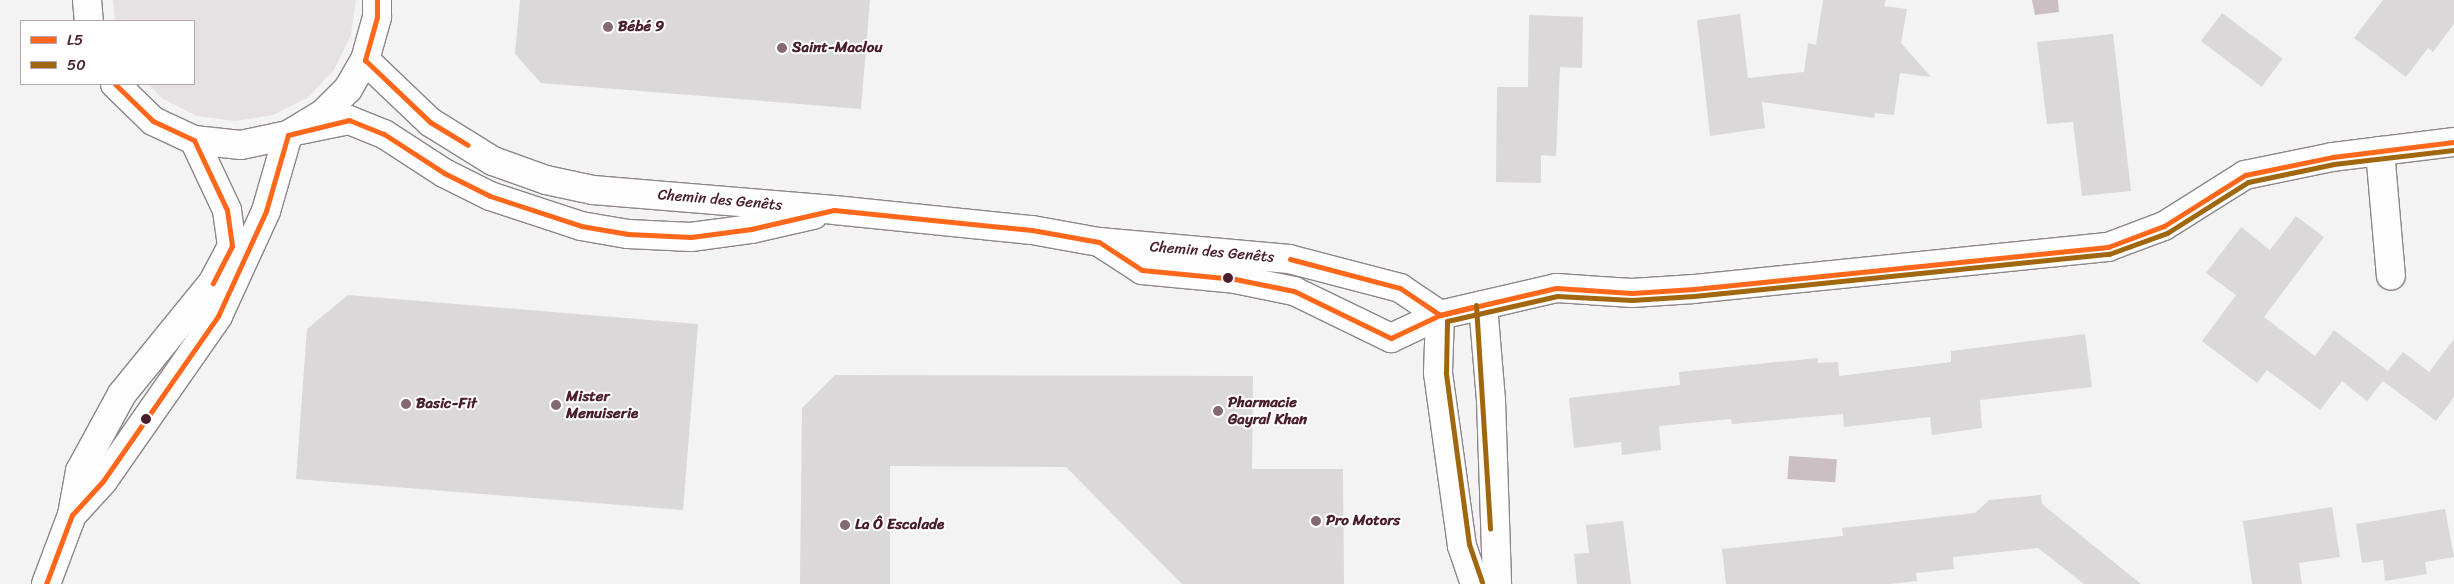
<!DOCTYPE html>
<html>
<head>
<meta charset="utf-8">
<style>
  body { margin:0 }
  #map { position:relative; width:2454px; height:584px; overflow:hidden; background:#f3f3f3; font-family:Sriracha,sans-serif }
  div>[style] { position:absolute }
  .green>* { inset:0; background:#e6e1e2 }
  .water>* { inset:0; background:#cbbfc3; transform-origin:0 0 }
  .building>* { inset:0; background:#dad8d9; transform-origin:0 0 }
  .roads { filter:drop-shadow(1px 0 #8e8688) drop-shadow(-1px 0 #8e8688) drop-shadow(0 1px #8e8688) drop-shadow(0 -1px #8e8688) }
  .minor>* { height:28px; margin:-14px; padding:0 14px; transform-origin:14px; border-radius:14px; background:#fdfdfd }
  .major>* { height:28px; margin:-14px; padding:0 14px; transform-origin:14px; border-radius:14px; background:#fdfdfd }
  .bus-1>* { height:5px; margin:-2.5px; padding:0 2.5px; transform-origin:2.5px; border-radius:2.5px; background:#ff671b }
  .bus-2>* { height:5px; margin:-2.5px; padding:0 2.5px; transform-origin:2.5px; border-radius:2.5px; background:#a0670f }
  .dots>* { width:14px; height:14px; translate:-50% -50%; box-sizing:border-box; border:2px solid #fff; border-radius:50% }
  span { translate:-50% -50%; white-space:nowrap; text-align:center; line-height:1.15; -webkit-text-stroke:4px #fff; paint-order:stroke }
  .poi-label { font-size:15px; color:#4a1f2b; font-weight:700 }
  .left { translate:0 -50%; text-align:left }
  .street-label { font-size:15px; color:#4a1f2b }
  .legend { position:absolute; left:20px; top:20px; width:175px; height:65px; box-sizing:border-box; background:#fff; border:1px solid #b7a5aa; margin:0; padding:6px 9px; list-style:none; font-size:15px; color:#4a1f2b }
  .legend li { display:flex; align-items:center; gap:10px; height:25px }
  .legend b { width:25px; border:1px solid #b7a5aa }
</style>
</head>
<body>
<div id="map">
  <div class="green">
    <i style="clip-path:polygon(113px 0,356px 0,351px 35px,334px 70px,307px 98px,273px 115px,235px 121px,197px 116px,163px 99px,148px 84px,194px 84px,194px 21px,115px 21px)"></i>
  </div>
  <div class="water">
    <i style="clip-path:polygon(2032px 0,2058px 0,2059px 12px,2035px 15px)"></i>
    <i style="left:1789px;top:456px;width:48px;height:23px;rotate:4deg"></i>
  </div>
  <div class="building">
    <i style="clip-path:polygon(520px 0,870px 0,861px 109px,541px 83px,515px 54px)"></i>
    <i style="clip-path:polygon(1823px 0,1886px 0,1884px 6px,1907px 9px,1901px 43px,1931px 77px,1900px 73px,1894px 115px,1875px 113px,1874px 118px,1762px 102px,1765px 128px,1710px 136px,1697px 20px,1740px 14px,1748px 78px,1804px 72px,1808px 43px,1816px 45px)"></i>
    <i style="clip-path:polygon(2383px 0,2454px 0,2454px 24px,2433px 52px,2428px 48px,2406px 77px,2354px 38px)"></i>
    <i style="left:2222px;top:13px;width:76px;height:35px;rotate:37deg"></i>
    <i style="clip-path:polygon(1529px 15px,1583px 17px,1582px 68px,1560px 67px,1556px 156px,1541px 155px,1541px 183px,1496px 182px,1497px 87px,1528px 87px)"></i>
    <i style="clip-path:polygon(2113px 34px,2131px 191px,2082px 196px,2073px 122px,2047px 124px,2037px 42px)"></i>
    <i style="clip-path:polygon(2296px 216px,2324px 237px,2264px 317px,2315px 356px,2334px 330px,2388px 371px,2403px 352px,2429px 372px,2454px 339px,2454px 397px,2436px 421px,2383px 381px,2367px 401px,2342px 381px,2320px 410px,2267px 370px,2257px 383px,2202px 341px,2236px 295px,2206px 273px,2241px 227px,2270px 250px)"></i>
    <i style="clip-path:polygon(348px 295px,698px 324px,683px 510px,296px 479px,307px 329px)"></i>
    <i style="clip-path:polygon(2085px 334px,2092px 387px,1980px 400px,1982px 428px,1932px 435px,1930px 417px,1844px 427px,1843px 414px,1732px 424px,1731px 419px,1659px 426px,1661px 450px,1622px 455px,1621px 442px,1574px 448px,1569px 398px,1680px 385px,1679px 372px,1818px 358px,1818px 363px,1838px 362px,1839px 376px,1951px 362px,1951px 351px)"></i>
    <i style="clip-path:polygon(835px 375px,1253px 376px,1252px 469px,1343px 469px,1344px 584px,1182px 584px,1066px 467px,890px 466px,890px 584px,800px 584px,802px 408px)"></i>
    <i style="clip-path:polygon(2041px 495px,2042px 504px,2141px 584px,2084px 584px,2038px 548px,1953px 557px,1954px 569px,1916px 573px,1917px 581px,1890px 584px,1726px 584px,1722px 549px,1843px 536px,1842px 528px,1975px 513px,1989px 500px)"></i>
    <i style="clip-path:polygon(2332px 507px,2340px 557px,2299px 563px,2302px 584px,2252px 584px,2243px 521px)"></i>
    <i style="clip-path:polygon(2445px 509px,2454px 557px,2425px 562px,2427px 574px,2385px 581px,2383px 560px,2362px 563px,2356px 524px)"></i>
    <i style="clip-path:polygon(1623px 521px,1631px 584px,1577px 584px,1574px 554px,1589px 553px,1586px 525px)"></i>
  </div>
  <div class="roads">
    <div class="minor">
      <i style="left:87px;top:0;width:21px;rotate:85deg"></i>
      <i style="left:365px;top:60px;width:90px;rotate:43.6deg"></i>
      <i style="left:430px;top:122px;width:74px;rotate:31.8deg"></i>
      <i style="left:493px;top:161px;width:56px;rotate:19.7deg"></i>
      <i style="left:546px;top:180px;width:48px;rotate:12deg"></i>
      <i style="left:593px;top:190px;width:242px;rotate:4.7deg"></i>
      <i style="left:834px;top:210px;width:199px;rotate:5.8deg"></i>
      <i style="left:1032px;top:230px;width:68px;rotate:10.2deg"></i>
      <i style="left:1099px;top:242px;width:191px;rotate:5.1deg"></i>
      <i style="left:1289px;top:259px;width:115px;rotate:14.6deg"></i>
      <i style="left:1400px;top:288px;width:48px;rotate:34deg"></i>
      <i style="left:115px;top:84px;width:53px;rotate:44.2deg"></i>
      <i style="left:153px;top:121px;width:45px;rotate:24.9deg"></i>
      <i style="left:194px;top:140px;width:47px;rotate:6.1deg"></i>
      <i style="left:241px;top:145px;width:48px;rotate:-12deg"></i>
      <i style="left:288px;top:135px;width:42px;rotate:-31.4deg"></i>
      <i style="left:324px;top:113px;width:34px;rotate:-45deg"></i>
      <i style="left:348px;top:89px;width:34px;rotate:-60deg"></i>
      <i style="left:365px;top:60px;width:45px;rotate:-74.4deg"></i>
      <i style="left:377px;top:17px;width:17px;rotate:-90deg"></i>
      <i style="left:295px;top:131px;width:55px;rotate:-11.5deg"></i>
      <i style="left:349px;top:120px;width:38px;rotate:22deg"></i>
      <i style="left:384px;top:134px;width:72px;rotate:33deg"></i>
      <i style="left:444px;top:173px;width:51px;rotate:26.6deg"></i>
      <i style="left:490px;top:196px;width:96px;rotate:18.2deg"></i>
      <i style="left:581px;top:226px;width:48px;rotate:9.7deg"></i>
      <i style="left:628px;top:234px;width:63px;rotate:2.7deg"></i>
      <i style="left:691px;top:237px;width:61px;rotate:-7.6deg"></i>
      <i style="left:751px;top:229px;width:64px;rotate:-12.7deg"></i>
      <i style="left:2380px;top:151px;width:125px;rotate:85deg"></i>
      <i style="left:1099px;top:242px;width:51px;rotate:33.1deg"></i>
      <i style="left:1142px;top:270px;width:93px;rotate:5.5deg"></i>
      <i style="left:1235px;top:279px;width:60px;rotate:11.5deg"></i>
      <i style="left:1294px;top:291px;width:108px;rotate:25.9deg"></i>
      <i style="left:1391px;top:338px;width:54px;rotate:-25.1deg"></i>
      <i style="left:1440px;top:315px;width:119px;rotate:-13.1deg"></i>
      <i style="left:1556px;top:288px;width:76px;rotate:3.8deg"></i>
      <i style="left:1632px;top:293px;width:62px;rotate:-3.7deg"></i>
      <i style="left:1694px;top:289px;width:416px;rotate:-5.8deg"></i>
      <i style="left:2108px;top:247px;width:60px;rotate:-20.6deg"></i>
      <i style="left:2164px;top:226px;width:96px;rotate:-32.2deg"></i>
      <i style="left:2245px;top:175px;width:90px;rotate:-11.6deg"></i>
      <i style="left:2333px;top:157px;width:122px;rotate:-7.1deg"></i>
      <i style="left:72px;top:515px;width:46px;rotate:-47.6deg"></i>
      <i style="left:103px;top:481px;width:201px;rotate:-55.1deg"></i>
      <i style="left:218px;top:316px;width:115px;rotate:-65.4deg"></i>
      <i style="left:266px;top:211px;width:79px;rotate:-73.9deg"></i>
      <i style="left:46px;top:584px;width:74px;rotate:-69.4deg"></i>
      <i style="left:72px;top:515px;width:45px;rotate:-79.7deg"></i>
      <i style="left:80px;top:471px;width:88px;rotate:-61.4deg"></i>
      <i style="left:122px;top:394px;width:144px;rotate:-50.9deg"></i>
      <i style="left:213px;top:282px;width:41px;rotate:-62.2deg"></i>
      <i style="left:232px;top:246px;width:36px;rotate:-98deg"></i>
      <i style="left:227px;top:210px;width:77px;rotate:-115.2deg"></i>
    </div>
    <div class="major">
      <i style="left:1483px;top:305px;width:95px;rotate:85.2deg"></i>
      <i style="left:1491px;top:400px;width:184px;rotate:88.1deg"></i>
      <i style="left:1440px;top:315px;width:58px;rotate:92deg"></i>
      <i style="left:1438px;top:373px;width:175px;rotate:82.1deg"></i>
      <i style="left:1462px;top:546px;width:40px;rotate:71.1deg"></i>
    </div>
  </div>
  <div class="bus-1">
    <i style="left:377px;top:0;width:17px;rotate:90deg"></i>
    <i style="left:377px;top:17px;width:45px;rotate:105.6deg"></i>
    <i style="left:365px;top:60px;width:90px;rotate:43.6deg"></i>
    <i style="left:430px;top:122px;width:44px;rotate:31.2deg"></i>
    <i style="left:115px;top:84px;width:53px;rotate:44.2deg"></i>
    <i style="left:153px;top:121px;width:45px;rotate:24.9deg"></i>
    <i style="left:194px;top:140px;width:77px;rotate:64.8deg"></i>
    <i style="left:227px;top:210px;width:36px;rotate:82deg"></i>
    <i style="left:232px;top:246px;width:42px;rotate:117.2deg"></i>
    <i style="left:1290px;top:259px;width:114px;rotate:14.8deg"></i>
    <i style="left:1400px;top:288px;width:48px;rotate:34deg"></i>
    <i style="left:1440px;top:315px;width:33px;rotate:-14deg"></i>
    <i style="left:46px;top:584px;width:74px;rotate:-69.4deg"></i>
    <i style="left:72px;top:515px;width:46px;rotate:-47.6deg"></i>
    <i style="left:103px;top:481px;width:201px;rotate:-55.1deg"></i>
    <i style="left:218px;top:316px;width:115px;rotate:-65.4deg"></i>
    <i style="left:266px;top:211px;width:79px;rotate:-73.9deg"></i>
    <i style="left:288px;top:135px;width:63px;rotate:-13.8deg"></i>
    <i style="left:349px;top:120px;width:38px;rotate:22deg"></i>
    <i style="left:384px;top:134px;width:72px;rotate:33deg"></i>
    <i style="left:444px;top:173px;width:51px;rotate:26.6deg"></i>
    <i style="left:490px;top:196px;width:96px;rotate:18.2deg"></i>
    <i style="left:581px;top:226px;width:48px;rotate:9.7deg"></i>
    <i style="left:628px;top:234px;width:63px;rotate:2.7deg"></i>
    <i style="left:691px;top:237px;width:61px;rotate:-7.6deg"></i>
    <i style="left:751px;top:229px;width:85px;rotate:-12.9deg"></i>
    <i style="left:834px;top:210px;width:199px;rotate:5.8deg"></i>
    <i style="left:1032px;top:230px;width:68px;rotate:10.2deg"></i>
    <i style="left:1099px;top:242px;width:51px;rotate:33.1deg"></i>
    <i style="left:1142px;top:270px;width:93px;rotate:5.5deg"></i>
    <i style="left:1235px;top:279px;width:60px;rotate:11.5deg"></i>
    <i style="left:1294px;top:291px;width:108px;rotate:25.9deg"></i>
    <i style="left:1391px;top:338px;width:54px;rotate:-25.1deg"></i>
    <i style="left:1440px;top:315px;width:119px;rotate:-13.1deg"></i>
    <i style="left:1556px;top:288px;width:76px;rotate:3.8deg"></i>
    <i style="left:1632px;top:293px;width:62px;rotate:-3.7deg"></i>
    <i style="left:1694px;top:289px;width:416px;rotate:-5.8deg"></i>
    <i style="left:2108px;top:247px;width:60px;rotate:-20.6deg"></i>
    <i style="left:2164px;top:226px;width:96px;rotate:-32.2deg"></i>
    <i style="left:2245px;top:175px;width:90px;rotate:-11.6deg"></i>
    <i style="left:2333px;top:157px;width:122px;rotate:-7.1deg"></i>
  </div>
  <div class="bus-2">
    <i style="left:1476px;top:305px;width:224px;rotate:86.4deg"></i>
    <i style="left:1482px;top:582px;width:40px;rotate:-108.9deg"></i>
    <i style="left:1469px;top:544px;width:173px;rotate:-97.7deg"></i>
    <i style="left:1446px;top:373px;width:52px;rotate:-88.9deg"></i>
    <i style="left:1447px;top:321px;width:113px;rotate:-12.8deg"></i>
    <i style="left:1557px;top:296px;width:75px;rotate:3.1deg"></i>
    <i style="left:1632px;top:300px;width:62px;rotate:-3.7deg"></i>
    <i style="left:1694px;top:296px;width:417px;rotate:-5.8deg"></i>
    <i style="left:2109px;top:254px;width:62px;rotate:-19.9deg"></i>
    <i style="left:2167px;top:233px;width:96px;rotate:-32.2deg"></i>
    <i style="left:2248px;top:182px;width:88px;rotate:-11.8deg"></i>
    <i style="left:2334px;top:164px;width:121px;rotate:-6.7deg"></i>
  </div>
  <div class="dots">
    <i style="left:608px;top:27px;background:#856971"></i>
    <i style="left:782px;top:48px;background:#856971"></i>
    <i style="left:1228px;top:278px;background:#4a1f2b"></i>
    <i style="left:406px;top:404px;background:#856971"></i>
    <i style="left:556px;top:405px;background:#856971"></i>
    <i style="left:1218px;top:411px;background:#856971"></i>
    <i style="left:146px;top:419px;background:#4a1f2b"></i>
    <i style="left:1316px;top:521px;background:#856971"></i>
    <i style="left:845px;top:525px;background:#856971"></i>
  </div>
  <div class="poi-label">
    <span class="left" style="left:618px;top:27px">Bébé 9</span>
    <span class="left" style="left:792px;top:48px">Saint-Maclou</span>
    <span class="left" style="left:566px;top:405px">Mister<br>Menuiserie</span>
    <span class="left" style="left:1228px;top:411px">Pharmacie<br>Gayral Khan</span>
    <span class="left" style="left:416px;top:404px">Basic-Fit</span>
    <span class="left" style="left:1326px;top:521px">Pro Motors</span>
    <span class="left" style="left:855px;top:525px">La Ô Escalade</span>
  </div>
  <div class="street-label">
    <span style="left:720px;top:200px;rotate:5deg">Chemin des Genêts</span>
    <span style="left:1212px;top:252px;rotate:5deg">Chemin des Genêts</span>
  </div>
  <ul class="legend">
  <li><b style="height:6px;background:#ff671b"></b>L5</li>
  <li><b style="height:6px;background:#a0670f"></b>50</li>
  </ul>
</div>
</body>
</html>
